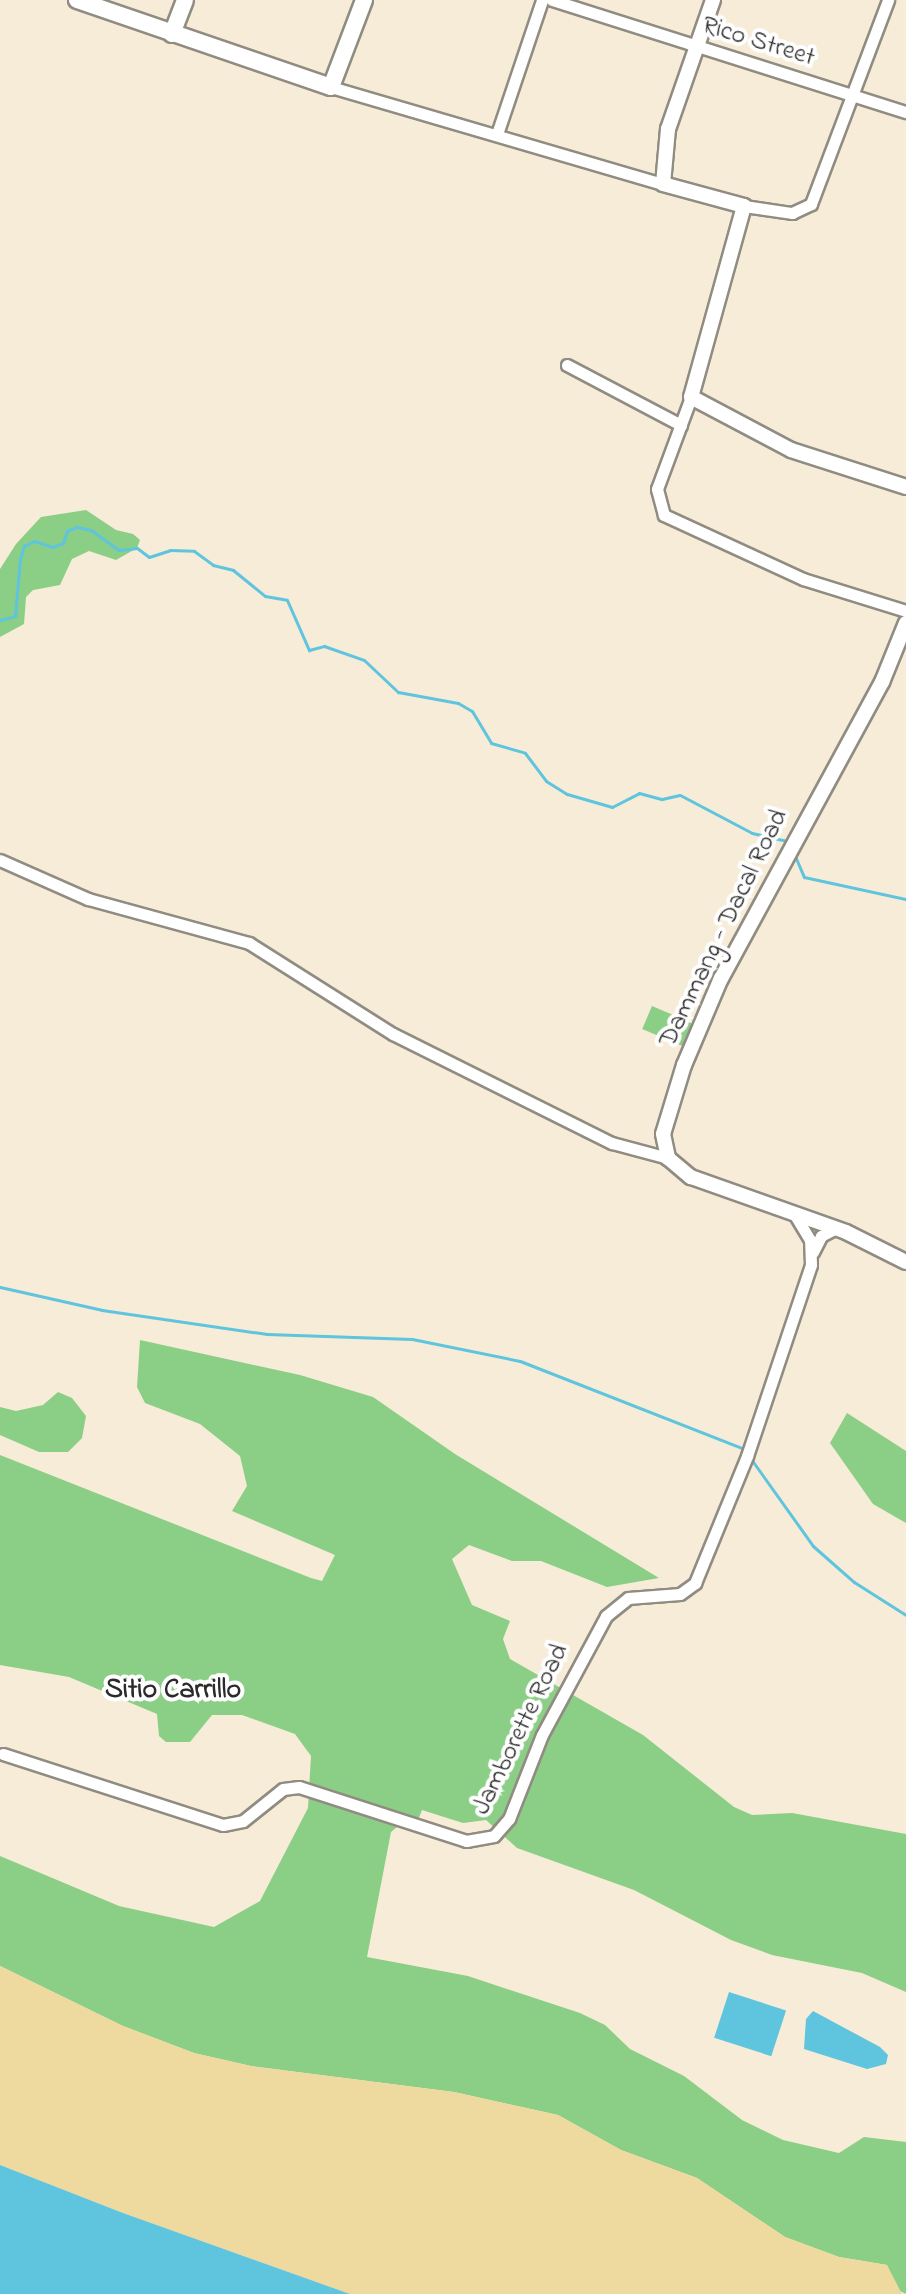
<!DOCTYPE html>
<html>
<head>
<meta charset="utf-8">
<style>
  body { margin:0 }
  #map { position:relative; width:906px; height:2294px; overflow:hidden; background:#f6ecd8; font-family:"Indie Flower",sans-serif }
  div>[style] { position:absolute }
  .green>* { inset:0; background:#8bce86; transform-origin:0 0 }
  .sand>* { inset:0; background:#eeda9e }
  .water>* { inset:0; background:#5fc4dd; transform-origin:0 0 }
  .stream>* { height:3px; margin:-1.5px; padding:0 1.5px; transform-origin:1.5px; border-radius:1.5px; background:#5fc4dd }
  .roads { filter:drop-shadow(2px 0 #908c82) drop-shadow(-2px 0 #908c82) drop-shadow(0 2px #908c82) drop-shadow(0 -2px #908c82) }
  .minor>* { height:11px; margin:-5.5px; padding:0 5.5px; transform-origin:5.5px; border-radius:5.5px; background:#fff }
  .tertiary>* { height:14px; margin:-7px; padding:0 7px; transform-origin:7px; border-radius:7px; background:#fff }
  .secondary>* { height:16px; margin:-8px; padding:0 8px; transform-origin:8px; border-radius:8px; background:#fff }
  span { translate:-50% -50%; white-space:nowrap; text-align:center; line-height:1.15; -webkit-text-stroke:8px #fff; paint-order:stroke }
  .street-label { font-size:26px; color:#2b2b2b }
  .neighbourhood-label { font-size:28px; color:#2b2b2b; font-weight:700 }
</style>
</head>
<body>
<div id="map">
  <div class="green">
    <i style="clip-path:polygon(86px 510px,116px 530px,133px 534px,140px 540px,137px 548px,116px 560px,89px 551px,72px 559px,60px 585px,33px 590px,26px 597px,24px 624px,0 637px,0 569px,16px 544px,41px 517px)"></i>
    <i style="left:652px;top:1006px;width:46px;height:25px;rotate:23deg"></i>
    <i style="clip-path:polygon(140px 1340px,300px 1375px,373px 1397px,455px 1454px,659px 1578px,607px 1587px,541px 1561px,512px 1561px,469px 1545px,452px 1559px,472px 1605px,510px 1621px,503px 1639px,510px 1659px,643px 1735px,734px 1807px,752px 1815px,792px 1813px,906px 1834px,906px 1992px,862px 1973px,772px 1955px,731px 1940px,634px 1890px,517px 1848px,486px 1820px,463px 1823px,422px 1810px,414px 1830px,397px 1827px,391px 1832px,367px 1957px,468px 1976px,580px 2013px,605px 2025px,630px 2049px,684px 2076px,742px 2120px,783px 2140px,839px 2153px,864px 2137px,906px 2142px,906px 2294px,896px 2289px,887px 2265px,839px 2257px,785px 2237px,697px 2178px,621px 2150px,558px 2115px,454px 2092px,251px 2066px,194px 2053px,123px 2026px,0 1966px,0 1856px,119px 1906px,214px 1927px,260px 1901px,308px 1808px,311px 1756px,295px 1734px,242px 1715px,212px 1715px,190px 1742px,166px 1742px,159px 1736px,157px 1714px,69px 1677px,0 1665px,0 1455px,311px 1578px,322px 1581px,335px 1555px,232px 1511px,247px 1486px,240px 1456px,200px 1424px,145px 1403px,137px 1387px)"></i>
    <i style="clip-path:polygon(58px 1392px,72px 1398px,86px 1416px,82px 1438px,68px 1452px,39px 1452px,0 1435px,0 1407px,16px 1411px,43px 1405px)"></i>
    <i style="clip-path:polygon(847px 1413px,906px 1451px,906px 1523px,873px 1504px,830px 1443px)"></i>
  </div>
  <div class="sand">
    <i style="clip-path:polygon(0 1966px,123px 2026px,194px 2053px,251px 2066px,454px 2092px,558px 2115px,621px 2150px,697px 2178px,785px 2237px,839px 2257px,887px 2265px,902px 2294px,350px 2294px,123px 2213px,0 2165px)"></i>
  </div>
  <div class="water">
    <i style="left:729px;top:1992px;width:60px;height:48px;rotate:18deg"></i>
    <i style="clip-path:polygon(813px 2011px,880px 2047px,888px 2055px,886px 2064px,867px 2069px,804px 2049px,806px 2019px)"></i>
    <i style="clip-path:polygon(0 2165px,123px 2213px,350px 2294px,0 2294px)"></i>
  </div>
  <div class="stream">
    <i style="left:0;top:620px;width:16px;rotate:-15deg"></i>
    <i style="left:15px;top:616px;width:57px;rotate:-85deg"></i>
    <i style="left:20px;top:559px;width:14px;rotate:-73deg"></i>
    <i style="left:24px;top:546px;width:11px;rotate:-27deg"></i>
    <i style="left:34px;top:541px;width:20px;rotate:18deg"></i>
    <i style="left:53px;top:547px;width:11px;rotate:-22deg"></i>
    <i style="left:63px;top:543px;width:13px;rotate:-72deg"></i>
    <i style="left:67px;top:531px;width:11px;rotate:-22deg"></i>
    <i style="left:77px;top:527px;width:14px;rotate:12deg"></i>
    <i style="left:91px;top:530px;width:34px;rotate:36deg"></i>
    <i style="left:119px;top:550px;width:18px;rotate:-6deg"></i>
    <i style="left:137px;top:548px;width:15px;rotate:37deg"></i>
    <i style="left:149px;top:557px;width:22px;rotate:-18deg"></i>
    <i style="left:170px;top:550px;width:24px;rotate:2deg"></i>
    <i style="left:194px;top:551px;width:24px;rotate:36deg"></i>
    <i style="left:213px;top:565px;width:21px;rotate:14deg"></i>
    <i style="left:233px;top:570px;width:41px;rotate:39.1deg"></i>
    <i style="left:265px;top:596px;width:22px;rotate:10deg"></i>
    <i style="left:287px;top:600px;width:55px;rotate:66.3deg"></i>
    <i style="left:309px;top:650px;width:16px;rotate:-15deg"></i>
    <i style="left:324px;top:646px;width:42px;rotate:19.3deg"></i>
    <i style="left:364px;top:660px;width:47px;rotate:43.3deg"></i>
    <i style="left:398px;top:692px;width:61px;rotate:10.4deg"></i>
    <i style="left:458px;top:703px;width:16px;rotate:30deg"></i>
    <i style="left:472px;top:711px;width:37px;rotate:59deg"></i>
    <i style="left:491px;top:743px;width:35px;rotate:16deg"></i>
    <i style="left:525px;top:753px;width:35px;rotate:53deg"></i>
    <i style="left:546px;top:781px;width:25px;rotate:32deg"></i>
    <i style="left:567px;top:794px;width:47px;rotate:16.1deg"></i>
    <i style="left:612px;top:807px;width:30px;rotate:-27deg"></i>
    <i style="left:639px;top:793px;width:24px;rotate:15deg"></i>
    <i style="left:662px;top:799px;width:18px;rotate:-13deg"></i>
    <i style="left:680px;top:795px;width:81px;rotate:27.8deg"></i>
    <i style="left:752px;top:833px;width:37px;rotate:13deg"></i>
    <i style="left:795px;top:856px;width:23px;rotate:67deg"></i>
    <i style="left:804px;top:877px;width:104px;rotate:12.2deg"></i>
    <i style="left:0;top:1287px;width:105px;rotate:12.7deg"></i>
    <i style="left:102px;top:1310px;width:167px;rotate:8.3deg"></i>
    <i style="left:267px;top:1334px;width:145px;rotate:2deg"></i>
    <i style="left:412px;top:1339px;width:110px;rotate:11.5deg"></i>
    <i style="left:520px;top:1361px;width:242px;rotate:21.4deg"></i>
    <i style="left:751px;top:1459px;width:107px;rotate:54.5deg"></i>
    <i style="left:813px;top:1546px;width:55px;rotate:41.3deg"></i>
    <i style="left:854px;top:1582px;width:62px;rotate:32.4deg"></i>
  </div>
  <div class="roads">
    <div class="minor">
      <i style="left:552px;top:0;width:371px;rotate:17.6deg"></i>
      <i style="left:331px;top:87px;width:346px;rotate:16.3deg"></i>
      <i style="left:497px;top:134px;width:141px;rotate:-71.4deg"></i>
      <i style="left:744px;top:206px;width:49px;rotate:8.3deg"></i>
      <i style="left:792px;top:213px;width:21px;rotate:-25deg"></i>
      <i style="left:811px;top:204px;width:218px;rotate:-69.3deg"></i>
      <i style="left:567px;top:365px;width:129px;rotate:27.8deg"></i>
      <i style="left:691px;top:397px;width:98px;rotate:110.3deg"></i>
      <i style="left:657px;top:489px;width:27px;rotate:75deg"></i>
      <i style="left:664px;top:515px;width:153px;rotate:24.7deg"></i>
      <i style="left:803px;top:579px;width:108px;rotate:17.3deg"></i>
      <i style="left:0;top:860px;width:96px;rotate:23.9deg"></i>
      <i style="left:88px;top:899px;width:167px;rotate:15.3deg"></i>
      <i style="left:249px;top:943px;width:170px;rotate:32.3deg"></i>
      <i style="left:393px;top:1034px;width:245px;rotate:26.5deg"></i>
      <i style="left:612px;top:1143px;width:58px;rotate:15deg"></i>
      <i style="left:813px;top:1252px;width:18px;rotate:-63deg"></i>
      <i style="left:821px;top:1236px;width:17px;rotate:-28deg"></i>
      <i style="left:3px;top:1754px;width:231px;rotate:17.9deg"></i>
      <i style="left:223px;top:1825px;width:20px;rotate:-11deg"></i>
      <i style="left:243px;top:1821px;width:51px;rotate:-38.7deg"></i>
      <i style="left:283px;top:1789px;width:16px;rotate:-7deg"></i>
      <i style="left:299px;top:1787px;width:176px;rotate:17.9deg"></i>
      <i style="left:466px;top:1841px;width:28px;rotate:-10deg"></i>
      <i style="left:494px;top:1836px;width:23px;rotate:-49deg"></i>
      <i style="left:509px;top:1819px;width:90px;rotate:-68.6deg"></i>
      <i style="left:542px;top:1735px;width:135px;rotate:-61.7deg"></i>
      <i style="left:606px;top:1616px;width:28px;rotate:-39deg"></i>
      <i style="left:628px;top:1598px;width:52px;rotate:-4.4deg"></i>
      <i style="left:680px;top:1594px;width:19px;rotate:-36deg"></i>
      <i style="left:695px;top:1583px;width:137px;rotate:-67.7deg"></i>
      <i style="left:747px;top:1456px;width:201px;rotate:-71.5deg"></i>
      <i style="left:811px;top:1265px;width:25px;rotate:-92deg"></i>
      <i style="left:810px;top:1240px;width:29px;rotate:-121deg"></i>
    </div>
    <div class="tertiary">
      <i style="left:713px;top:0;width:137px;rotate:109.2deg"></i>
      <i style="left:668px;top:129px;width:55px;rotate:95.2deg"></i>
      <i style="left:663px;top:184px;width:84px;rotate:15.2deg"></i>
      <i style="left:744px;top:206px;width:198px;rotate:105.5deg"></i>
      <i style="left:691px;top:397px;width:113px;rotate:27.9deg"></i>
      <i style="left:791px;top:450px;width:121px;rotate:17.8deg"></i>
      <i style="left:906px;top:623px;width:64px;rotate:112.1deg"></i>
      <i style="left:882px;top:682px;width:337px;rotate:118.5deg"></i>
      <i style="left:721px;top:978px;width:95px;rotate:113deg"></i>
      <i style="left:684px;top:1065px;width:72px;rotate:106.9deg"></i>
      <i style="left:663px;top:1134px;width:25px;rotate:78deg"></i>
      <i style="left:668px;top:1158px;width:30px;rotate:40deg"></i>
      <i style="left:691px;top:1177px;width:164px;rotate:19.5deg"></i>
      <i style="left:846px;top:1232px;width:67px;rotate:26.6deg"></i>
    </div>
    <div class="secondary">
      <i style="left:77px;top:0;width:268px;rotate:18.9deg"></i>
      <i style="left:331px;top:87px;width:93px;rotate:-69.2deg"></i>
      <i style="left:172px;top:34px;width:36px;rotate:-69deg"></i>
    </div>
  </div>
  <div class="street-label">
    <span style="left:758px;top:43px;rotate:17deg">Rico Street</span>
    <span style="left:725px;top:929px;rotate:-64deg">Dammang - Dacal Road</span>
    <span style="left:522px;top:1730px;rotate:-64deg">Jamborette Road</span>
  </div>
  <div class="neighbourhood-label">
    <span style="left:173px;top:1691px">Sitio Carrillo</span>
  </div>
</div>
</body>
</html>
